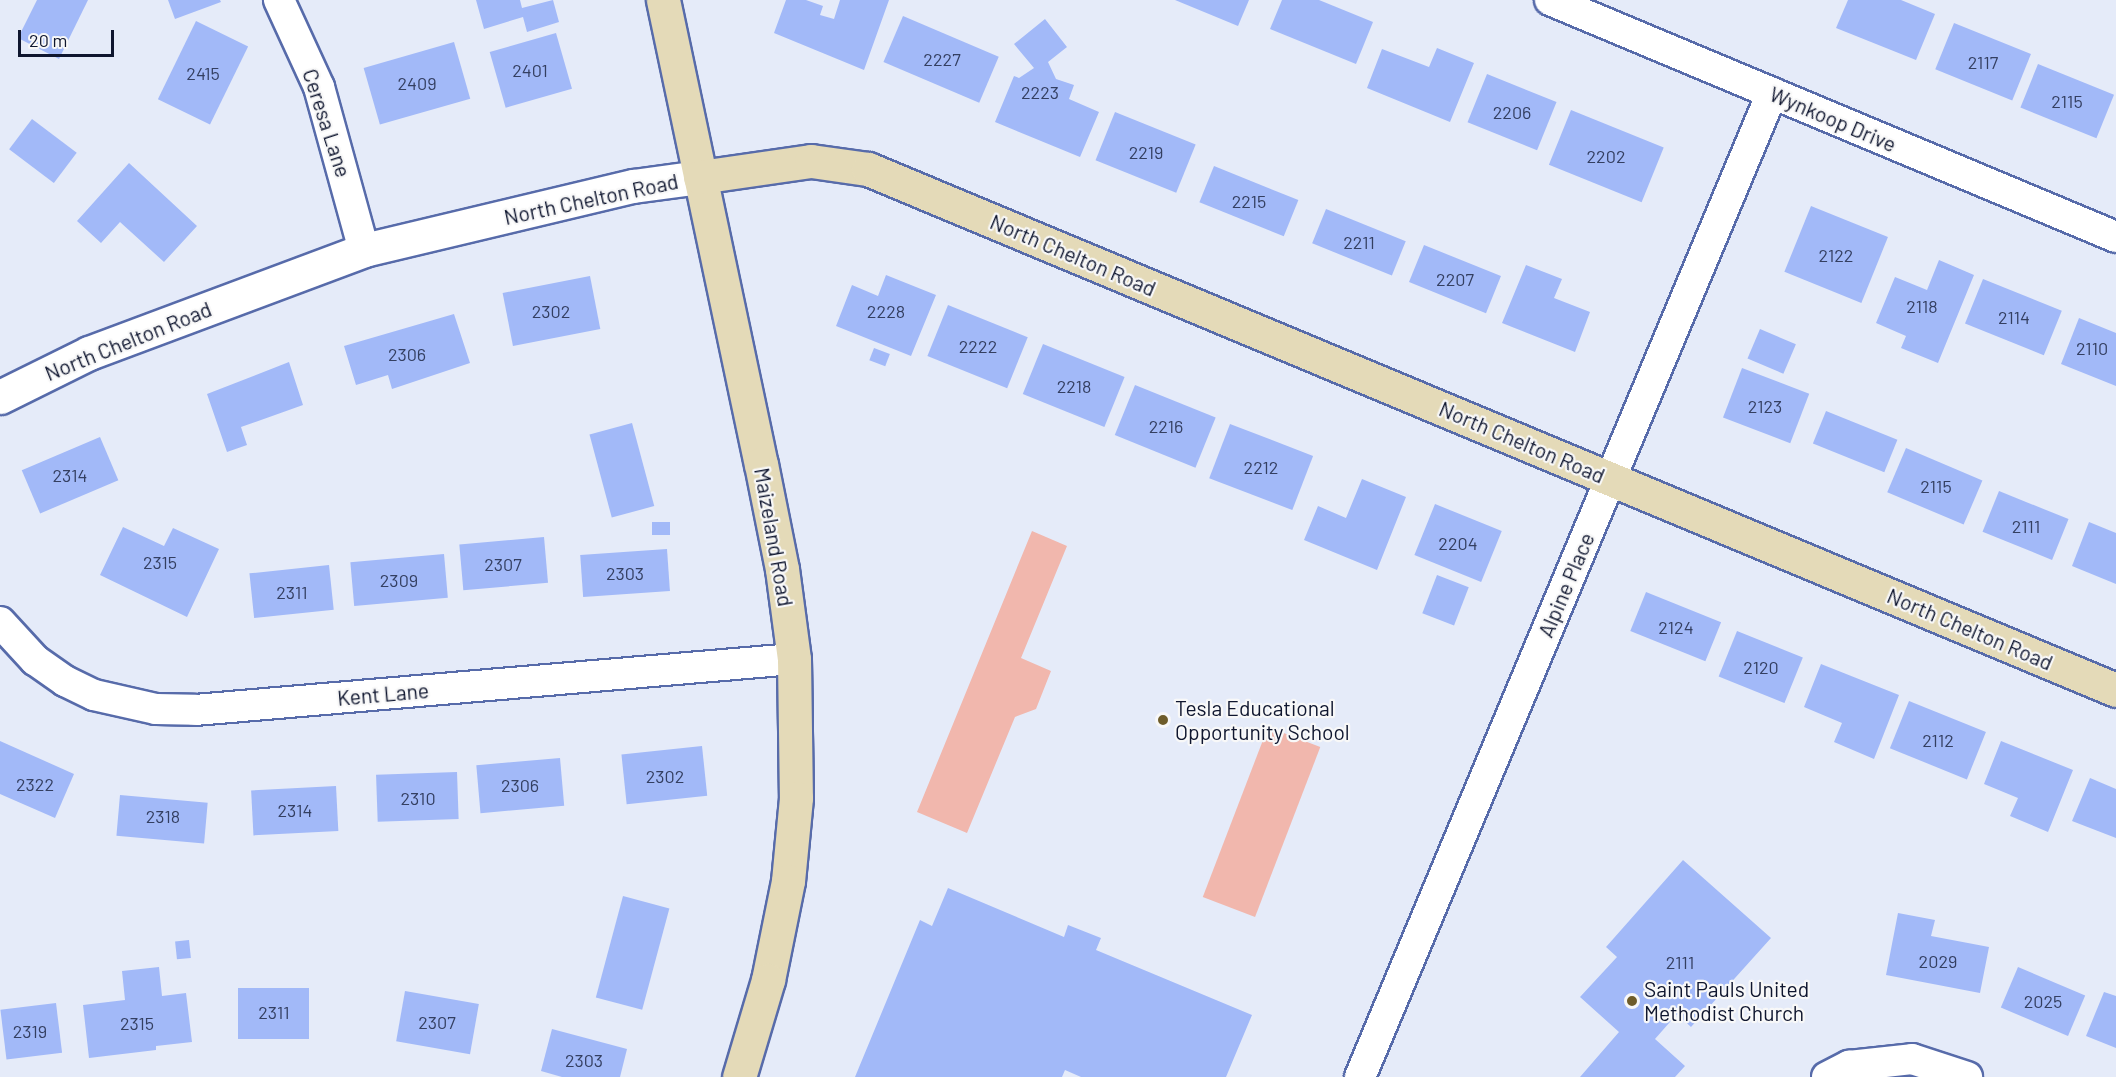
<!DOCTYPE html>
<html>
<head>
<meta charset="utf-8">
<style>
  body { margin:0 }
  #map { position:relative; width:2116px; height:1077px; overflow:hidden; background:#e5ebf9; font-family:Barlow,sans-serif }
  div>[style] { position:absolute }
  .green>* { inset:0; background:#f1b7ad; transform-origin:0 0 }
  .building>* { inset:0; background:#a2b9f8; transform-origin:0 0 }
  .roads { filter:drop-shadow(2px 0 #576baa) drop-shadow(-2px 0 #576baa) drop-shadow(0 2px #576baa) drop-shadow(0 -2px #576baa) }
  .minor>* { height:30px; margin:-15px; padding:0 15px; transform-origin:15px; border-radius:15px; background:#fff }
  .tertiary>* { height:33px; margin:-16.5px; padding:0 16.5px; transform-origin:16.5px; border-radius:16.5px; background:#fff }
  .secondary>* { height:33px; margin:-16.5px; padding:0 16.5px; transform-origin:16.5px; border-radius:16.5px; background:#e4dab8 }
  .dots>* { width:16px; height:16px; translate:-50% -50%; box-sizing:border-box; border:3px solid #f8f8f8; border-radius:50% }
  span { translate:-50% -50%; white-space:nowrap; text-align:center; line-height:1.15; -webkit-text-stroke:4.5px #f8f8f8; paint-order:stroke }
  .number-label { font-size:18px; color:#343f61 }
  .number-label span { -webkit-text-stroke-width:0 }
  .street-label { font-size:21px; color:#0f162f }
  .poi-label { font-size:21px; color:#0f162f }
  .left { translate:0 -50%; text-align:left }
  .scale { position:absolute; left:18px; top:30px; width:96px; height:27px; box-sizing:border-box; border:3px solid #0f162f; border-top:0; padding-left:8px; font-size:18px; line-height:21px; white-space:nowrap; color:#0f162f; -webkit-text-stroke:4px #f8f8f8; paint-order:stroke }
</style>
</head>
<body>
<div id="map">
  <div class="green">
    <i style="clip-path:polygon(1032px 531px,1067px 546px,1021px 658px,1051px 671px,1036px 709px,1015px 717px,967px 833px,917px 812px)"></i>
    <i style="left:1268px;top:727px;width:56px;height:182px;rotate:21deg"></i>
  </div>
  <div class="building">
    <i style="clip-path:polygon(37px 0,88px 0,59px 59px,18px 38px)"></i>
    <i style="clip-path:polygon(168px 0,220px 0,221px 2px,175px 19px)"></i>
    <i style="clip-path:polygon(476px 0,520px 0,522px 8px,553px 0,559px 22px,527px 32px,523px 17px,484px 29px)"></i>
    <i style="clip-path:polygon(786px 0,806px 0,823px 6px,820px 15px,834px 19px,840px 0,889px 0,864px 70px,774px 33px)"></i>
    <i style="clip-path:polygon(1175px 0,1249px 0,1238px 26px)"></i>
    <i style="clip-path:polygon(1282px 0,1319px 0,1373px 22px,1356px 64px,1270px 29px)"></i>
    <i style="clip-path:polygon(1848px 0,1901px 0,1935px 14px,1916px 60px,1836px 28px)"></i>
    <i style="left:903px;top:16px;width:104px;height:50px;rotate:23deg"></i>
    <i style="clip-path:polygon(1045px 19px,1067px 47px,1048px 62px,1056px 79px,1074px 85px,1069px 99px,1099px 112px,1080px 157px,995px 122px,1014px 76px,1019px 78px,1034px 68px,1014px 44px)"></i>
    <i style="left:196px;top:21px;width:58px;height:87px;rotate:26deg"></i>
    <i style="left:1954px;top:23px;width:83px;height:50px;rotate:22deg"></i>
    <i style="left:556px;top:33px;width:58px;height:69px;rotate:74deg"></i>
    <i style="left:454px;top:42px;width:59px;height:94px;rotate:74deg"></i>
    <i style="clip-path:polygon(1437px 48px,1474px 63px,1450px 122px,1367px 88px,1382px 49px,1429px 67px)"></i>
    <i style="left:2038px;top:64px;width:82px;height:47px;rotate:22deg"></i>
    <i style="left:1487px;top:74px;width:75px;height:52px;rotate:22deg"></i>
    <i style="left:1571px;top:110px;width:100px;height:59px;rotate:22deg"></i>
    <i style="left:1115px;top:112px;width:87px;height:52px;rotate:22deg"></i>
    <i style="left:32px;top:119px;width:56px;height:38px;rotate:37deg"></i>
    <i style="clip-path:polygon(129px 163px,197px 226px,164px 262px,120px 222px,101px 243px,77px 221px)"></i>
    <i style="left:1214px;top:166px;width:91px;height:39px;rotate:22deg"></i>
    <i style="left:1811px;top:206px;width:83px;height:71px;rotate:22deg"></i>
    <i style="left:1326px;top:209px;width:86px;height:37px;rotate:22deg"></i>
    <i style="left:1424px;top:245px;width:83px;height:40px;rotate:22deg"></i>
    <i style="clip-path:polygon(1939px 260px,1974px 275px,1938px 363px,1901px 348px,1906px 336px,1876px 323px,1895px 277px,1927px 290px)"></i>
    <i style="clip-path:polygon(1526px 265px,1562px 279px,1554px 298px,1590px 312px,1575px 352px,1502px 323px)"></i>
    <i style="clip-path:polygon(886px 275px,936px 295px,911px 356px,836px 326px,852px 285px,878px 296px)"></i>
    <i style="left:590px;top:276px;width:54px;height:89px;rotate:79deg"></i>
    <i style="left:1983px;top:279px;width:85px;height:48px;rotate:22deg"></i>
    <i style="left:948px;top:305px;width:86px;height:55px;rotate:22deg"></i>
    <i style="clip-path:polygon(454px 314px,470px 363px,392px 389px,388px 375px,356px 385px,344px 346px)"></i>
    <i style="clip-path:polygon(2079px 318px,2116px 333px,2116px 386px,2061px 364px)"></i>
    <i style="left:1760px;top:329px;width:39px;height:32px;rotate:23deg"></i>
    <i style="left:1043px;top:344px;width:88px;height:54px;rotate:22deg"></i>
    <i style="left:874px;top:348px;width:17px;height:13px;rotate:21deg"></i>
    <i style="clip-path:polygon(289px 362px,303px 405px,241px 427px,247px 445px,227px 452px,207px 394px)"></i>
    <i style="left:1742px;top:368px;width:72px;height:53px;rotate:21deg"></i>
    <i style="left:1135px;top:385px;width:87px;height:54px;rotate:22deg"></i>
    <i style="left:1826px;top:411px;width:77px;height:35px;rotate:22deg"></i>
    <i style="left:632px;top:423px;width:86px;height:44px;rotate:75deg"></i>
    <i style="left:1230px;top:424px;width:89px;height:58px;rotate:21deg"></i>
    <i style="left:100px;top:437px;width:47px;height:85px;rotate:67deg"></i>
    <i style="left:1906px;top:448px;width:83px;height:48px;rotate:23deg"></i>
    <i style="clip-path:polygon(1362px 479px,1406px 497px,1377px 570px,1304px 540px,1318px 506px,1346px 518px)"></i>
    <i style="left:1999px;top:491px;width:75px;height:44px;rotate:22deg"></i>
    <i style="left:1435px;top:504px;width:72px;height:55px;rotate:22deg"></i>
    <i style="left:652px;top:522px;width:18px;height:13px"></i>
    <i style="clip-path:polygon(2089px 522px,2116px 533px,2116px 584px,2072px 566px)"></i>
    <i style="clip-path:polygon(123px 527px,164px 546px,173px 528px,219px 549px,187px 617px,100px 575px)"></i>
    <i style="left:544px;top:537px;width:46px;height:85px;rotate:85deg"></i>
    <i style="left:667px;top:549px;width:42px;height:87px;rotate:86deg"></i>
    <i style="left:444px;top:554px;width:44px;height:94px;rotate:85deg"></i>
    <i style="left:329px;top:565px;width:45px;height:80px;rotate:84deg"></i>
    <i style="left:1437px;top:575px;width:34px;height:41px;rotate:21deg"></i>
    <i style="left:1646px;top:592px;width:81px;height:42px;rotate:22deg"></i>
    <i style="left:1737px;top:631px;width:71px;height:49px;rotate:22deg"></i>
    <i style="clip-path:polygon(1821px 664px,1899px 695px,1874px 759px,1834px 742px,1842px 723px,1804px 707px)"></i>
    <i style="left:1909px;top:701px;width:83px;height:51px;rotate:22deg"></i>
    <i style="clip-path:polygon(0 741px,74px 774px,55px 818px,0 794px)"></i>
    <i style="clip-path:polygon(2001px 741px,2073px 770px,2048px 832px,2010px 816px,2018px 798px,1984px 784px)"></i>
    <i style="left:702px;top:746px;width:50px;height:81px;rotate:84deg"></i>
    <i style="left:560px;top:758px;width:48px;height:84px;rotate:85deg"></i>
    <i style="left:457px;top:772px;width:47px;height:81px;rotate:88deg"></i>
    <i style="clip-path:polygon(2090px 778px,2116px 789px,2116px 838px,2072px 821px)"></i>
    <i style="left:336px;top:786px;width:45px;height:85px;rotate:87deg"></i>
    <i style="left:120px;top:795px;width:88px;height:41px;rotate:5deg"></i>
    <i style="clip-path:polygon(1683px 860px,1771px 938px,1691px 1027px,1677px 1014px,1655px 1039px,1685px 1066px,1675px 1077px,1580px 1077px,1619px 1032px,1580px 997px,1617px 957px,1606px 947px)"></i>
    <i style="clip-path:polygon(948px 888px,1064px 937px,1068px 925px,1101px 938px,1096px 950px,1252px 1015px,1226px 1077px,1081px 1077px,1065px 1070px,1062px 1077px,855px 1077px,920px 920px,932px 926px)"></i>
    <i style="left:623px;top:896px;width:48px;height:105px;rotate:15deg"></i>
    <i style="clip-path:polygon(1898px 913px,1935px 920px,1931px 936px,1989px 947px,1980px 993px,1886px 975px)"></i>
    <i style="left:189px;top:940px;width:18px;height:14px;rotate:84deg"></i>
    <i style="clip-path:polygon(159px 967px,162px 996px,186px 993px,192px 1042px,156px 1046px,156px 1050px,89px 1058px,83px 1005px,125px 1000px,122px 971px)"></i>
    <i style="left:2018px;top:967px;width:73px;height:44px;rotate:23deg"></i>
    <i style="left:238px;top:988px;width:71px;height:51px"></i>
    <i style="left:405px;top:991px;width:75px;height:51px;rotate:10deg"></i>
    <i style="clip-path:polygon(2104px 992px,2116px 996px,2116px 1048px,2086px 1036px)"></i>
    <i style="left:56px;top:1003px;width:50px;height:56px;rotate:83deg"></i>
    <i style="clip-path:polygon(552px 1029px,627px 1049px,620px 1077px,562px 1077px,541px 1071px)"></i>
  </div>
  <div class="roads">
    <div class="minor">
      <i style="left:279px;top:0;width:96px;rotate:65.3deg"></i>
      <i style="left:319px;top:87px;width:169px;rotate:74.6deg"></i>
      <i style="left:1550px;top:0;width:614px;rotate:22.72deg"></i>
      <i style="left:0;top:622px;width:52px;rotate:47.4deg"></i>
      <i style="left:35px;top:660px;width:37px;rotate:35deg"></i>
      <i style="left:65px;top:681px;width:32px;rotate:26deg"></i>
      <i style="left:94px;top:695px;width:64px;rotate:12.7deg"></i>
      <i style="left:156px;top:709px;width:39px;rotate:1deg"></i>
      <i style="left:195px;top:710px;width:601px;rotate:-4.87deg"></i>
      <i style="left:1360px;top:1077px;width:1067px;rotate:-67.28deg"></i>
      <i style="left:1827px;top:1077px;width:25px;rotate:-27deg"></i>
      <i style="left:1849px;top:1066px;width:63px;rotate:-6.3deg"></i>
      <i style="left:1912px;top:1059px;width:58px;rotate:18.1deg"></i>
    </div>
    <div class="tertiary">
      <i style="left:0;top:397px;width:99px;rotate:-26.3deg"></i>
      <i style="left:89px;top:353px;width:294px;rotate:-20.5deg"></i>
      <i style="left:364px;top:250px;width:277px;rotate:-13.4deg"></i>
      <i style="left:633px;top:186px;width:68px;rotate:-7.7deg"></i>
    </div>
    <div class="secondary">
      <i style="left:663px;top:0;width:474px;rotate:78.1deg"></i>
      <i style="left:761px;top:464px;width:107px;rotate:78.7deg"></i>
      <i style="left:782px;top:569px;width:91px;rotate:82.4deg"></i>
      <i style="left:794px;top:659px;width:139px;rotate:89.2deg"></i>
      <i style="left:796px;top:798px;width:83px;rotate:95.5deg"></i>
      <i style="left:788px;top:881px;width:101px;rotate:101.4deg"></i>
      <i style="left:768px;top:980px;width:101px;rotate:106.6deg"></i>
      <i style="left:700px;top:177px;width:112px;rotate:-8.2deg"></i>
      <i style="left:811px;top:161px;width:58px;rotate:8deg"></i>
      <i style="left:868px;top:169px;width:1352px;rotate:22.66deg"></i>
    </div>
  </div>
  <div class="dots">
    <i style="left:1163px;top:720px;background:#6e5c2a"></i>
    <i style="left:1632px;top:1001px;background:#6e5c2a"></i>
  </div>
  <div class="number-label">
    <span style="left:942px;top:59px">2227</span>
    <span style="left:1983px;top:62px">2117</span>
    <span style="left:530px;top:70px">2401</span>
    <span style="left:203px;top:73px">2415</span>
    <span style="left:417px;top:83px">2409</span>
    <span style="left:1040px;top:92px">2223</span>
    <span style="left:2067px;top:101px">2115</span>
    <span style="left:1512px;top:112px">2206</span>
    <span style="left:1146px;top:152px">2219</span>
    <span style="left:1606px;top:156px">2202</span>
    <span style="left:1249px;top:201px">2215</span>
    <span style="left:1359px;top:242px">2211</span>
    <span style="left:1836px;top:255px">2122</span>
    <span style="left:1455px;top:279px">2207</span>
    <span style="left:1922px;top:306px">2118</span>
    <span style="left:551px;top:311px">2302</span>
    <span style="left:886px;top:311px">2228</span>
    <span style="left:2014px;top:317px">2114</span>
    <span style="left:978px;top:346px">2222</span>
    <span style="left:2092px;top:348px">2110</span>
    <span style="left:407px;top:354px">2306</span>
    <span style="left:1074px;top:386px">2218</span>
    <span style="left:1765px;top:406px">2123</span>
    <span style="left:1166px;top:426px">2216</span>
    <span style="left:1261px;top:467px">2212</span>
    <span style="left:70px;top:475px">2314</span>
    <span style="left:1936px;top:486px">2115</span>
    <span style="left:2026px;top:526px">2111</span>
    <span style="left:1458px;top:543px">2204</span>
    <span style="left:160px;top:562px">2315</span>
    <span style="left:503px;top:564px">2307</span>
    <span style="left:625px;top:573px">2303</span>
    <span style="left:399px;top:580px">2309</span>
    <span style="left:292px;top:592px">2311</span>
    <span style="left:1676px;top:627px">2124</span>
    <span style="left:1761px;top:667px">2120</span>
    <span style="left:1938px;top:740px">2112</span>
    <span style="left:665px;top:776px">2302</span>
    <span style="left:35px;top:784px">2322</span>
    <span style="left:520px;top:785px">2306</span>
    <span style="left:418px;top:798px">2310</span>
    <span style="left:295px;top:810px">2314</span>
    <span style="left:163px;top:816px">2318</span>
    <span style="left:1938px;top:961px">2029</span>
    <span style="left:1680px;top:962px">2111</span>
    <span style="left:2043px;top:1001px">2025</span>
    <span style="left:274px;top:1012px">2311</span>
    <span style="left:437px;top:1022px">2307</span>
    <span style="left:137px;top:1023px">2315</span>
    <span style="left:30px;top:1031px">2319</span>
    <span style="left:584px;top:1060px">2303</span>
  </div>
  <div class="street-label">
    <span style="left:1833px;top:119px;rotate:23deg">Wynkoop Drive</span>
    <span style="left:327px;top:123px;rotate:72deg">Ceresa Lane</span>
    <span style="left:591px;top:199px;rotate:-12deg">North Chelton Road</span>
    <span style="left:1073px;top:255px;rotate:23deg">North Chelton Road</span>
    <span style="left:128px;top:341px;rotate:-22deg">North Chelton Road</span>
    <span style="left:1522px;top:442px;rotate:23deg">North Chelton Road</span>
    <span style="left:774px;top:537px;rotate:80deg">Maizeland Road</span>
    <span style="left:1566px;top:585px;rotate:-67deg">Alpine Place</span>
    <span style="left:1970px;top:629px;rotate:23deg">North Chelton Road</span>
    <span style="left:383px;top:694px;rotate:-5deg">Kent Lane</span>
  </div>
  <div class="poi-label">
    <span class="left" style="left:1175px;top:720px">Tesla Educational<br>Opportunity School</span>
    <span class="left" style="left:1644px;top:1001px">Saint Pauls United<br>Methodist Church</span>
  </div>
  <div class="scale">20 m</div>
</div>
</body>
</html>
